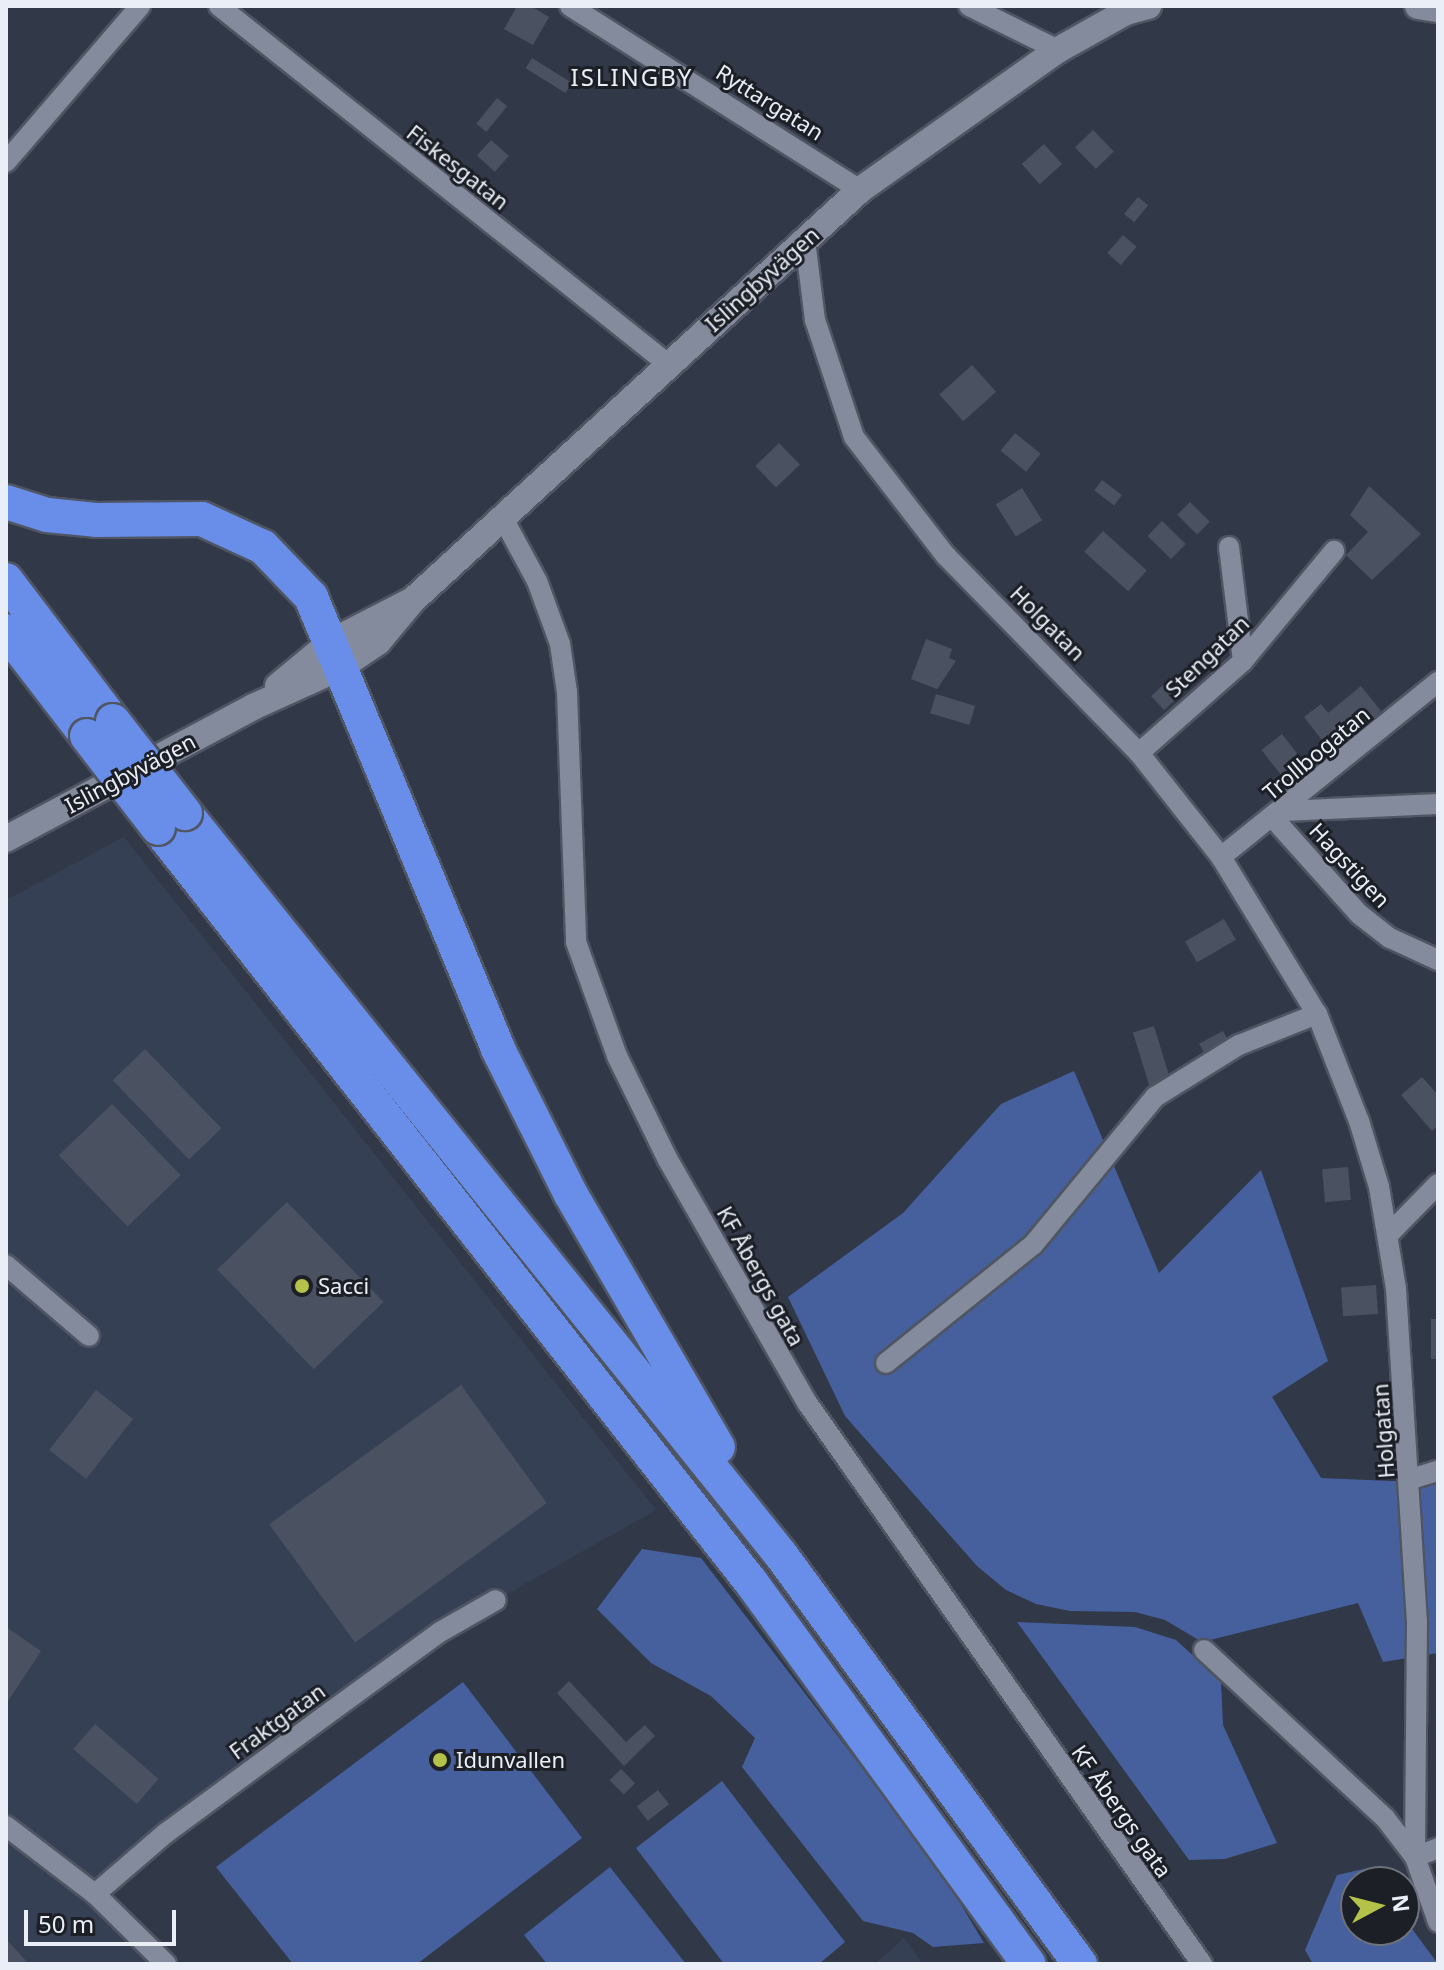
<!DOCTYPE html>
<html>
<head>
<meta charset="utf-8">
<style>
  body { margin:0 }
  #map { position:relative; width:1444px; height:1970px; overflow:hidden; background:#313847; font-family:"Noto Sans",sans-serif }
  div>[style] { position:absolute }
  .built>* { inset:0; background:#364055 }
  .green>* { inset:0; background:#46609e }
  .building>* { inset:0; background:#4a5262; transform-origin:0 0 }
  .roads { filter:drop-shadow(2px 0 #4f5562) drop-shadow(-2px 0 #4f5562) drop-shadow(0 2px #4f5562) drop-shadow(0 -2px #4f5562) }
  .minor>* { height:20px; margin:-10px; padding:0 10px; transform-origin:10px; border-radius:10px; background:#838b9d }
  .tertiary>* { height:26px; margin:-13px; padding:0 13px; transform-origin:13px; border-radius:13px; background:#838b9d }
  .trunk>* { height:34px; margin:-17px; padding:0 17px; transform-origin:17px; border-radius:17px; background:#688ee9 }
  .bridges { filter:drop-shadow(2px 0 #4f5562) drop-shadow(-2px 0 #4f5562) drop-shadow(0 2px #4f5562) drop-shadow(0 -2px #4f5562) }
  .trunk-bridge>* { height:34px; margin:-17px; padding:0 17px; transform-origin:17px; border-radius:17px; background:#688ee9 }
  .dots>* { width:22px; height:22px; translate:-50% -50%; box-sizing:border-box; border:4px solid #1c1f26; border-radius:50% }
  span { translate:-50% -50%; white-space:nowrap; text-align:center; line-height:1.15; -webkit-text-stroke:6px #1c1f26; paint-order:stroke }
  .street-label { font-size:22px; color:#e9eef7 }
  .poi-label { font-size:22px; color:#e9eef7 }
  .left { translate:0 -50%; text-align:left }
  .neighbourhood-label { font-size:24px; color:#e9eef7; letter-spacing:2px }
  .frame { position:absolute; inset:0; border:8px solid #e9eef7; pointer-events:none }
  .north { position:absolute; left:1340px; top:1866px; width:80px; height:80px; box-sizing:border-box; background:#1c1f26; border:2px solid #6e727a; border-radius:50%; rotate:83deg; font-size:22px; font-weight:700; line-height:32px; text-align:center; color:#e9eef7 }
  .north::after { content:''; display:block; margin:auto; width:28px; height:36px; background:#b4c24a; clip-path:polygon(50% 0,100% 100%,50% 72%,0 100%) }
  .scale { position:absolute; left:24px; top:1910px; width:152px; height:36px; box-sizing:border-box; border:4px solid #e9eef7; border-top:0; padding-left:10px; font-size:24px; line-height:28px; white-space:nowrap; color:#e9eef7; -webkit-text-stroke:6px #1c1f26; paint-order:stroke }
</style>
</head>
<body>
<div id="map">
  <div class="built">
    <i style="clip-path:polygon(124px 837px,656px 1510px,440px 1632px,96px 1893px,166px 1964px,6px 1964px,6px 900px)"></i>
    <i style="clip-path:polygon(904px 1938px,923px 1964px,875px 1964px)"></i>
  </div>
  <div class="green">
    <i style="clip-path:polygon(1074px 1071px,1159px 1273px,1261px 1170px,1328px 1361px,1272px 1397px,1321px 1478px,1438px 1483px,1438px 1653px,1383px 1662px,1358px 1603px,1202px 1642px,1165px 1620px,1135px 1612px,1070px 1611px,1036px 1604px,1006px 1590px,977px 1566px,845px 1416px,788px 1297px,903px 1213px,1001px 1104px)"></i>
    <i style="clip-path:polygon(642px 1549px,701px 1558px,939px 1868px,984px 1943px,933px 1947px,913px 1933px,863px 1921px,742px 1767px,755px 1738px,711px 1696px,651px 1663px,597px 1609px)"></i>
    <i style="clip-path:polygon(1017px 1622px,1135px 1627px,1176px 1640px,1221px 1681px,1223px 1725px,1277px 1843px,1225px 1859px,1189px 1860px)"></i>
    <i style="clip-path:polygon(463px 1682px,582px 1838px,417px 1964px,293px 1964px,216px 1867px)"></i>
    <i style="clip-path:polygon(722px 1781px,845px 1942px,819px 1964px,724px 1964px,636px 1848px)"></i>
    <i style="clip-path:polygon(610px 1867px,686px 1964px,547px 1964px,524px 1935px)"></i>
    <i style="clip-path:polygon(1364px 1869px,1375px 1882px,1356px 1882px,1356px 1930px,1404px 1930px,1404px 1918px,1438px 1964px,1313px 1964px,1305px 1950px,1337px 1875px)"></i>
  </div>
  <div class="building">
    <i style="clip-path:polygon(517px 6px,531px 6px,549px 17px,533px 45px,504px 29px)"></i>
    <i style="left:532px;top:58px;width:47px;height:12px;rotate:32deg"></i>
    <i style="left:497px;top:98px;width:13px;height:33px;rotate:39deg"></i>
    <i style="left:1093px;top:130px;width:30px;height:25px;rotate:46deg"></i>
    <i style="left:491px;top:140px;width:24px;height:21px;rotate:42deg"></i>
    <i style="left:1044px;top:144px;width:27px;height:30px;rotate:48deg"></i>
    <i style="left:1138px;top:197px;width:13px;height:22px;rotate:39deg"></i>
    <i style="left:1123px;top:235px;width:18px;height:24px;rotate:41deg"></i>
    <i style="left:972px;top:365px;width:36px;height:44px;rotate:48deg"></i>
    <i style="left:1015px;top:433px;width:33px;height:23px;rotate:39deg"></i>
    <i style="left:779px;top:443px;width:30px;height:33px;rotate:46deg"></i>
    <i style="left:1102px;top:480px;width:25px;height:13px;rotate:37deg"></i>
    <i style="clip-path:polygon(1369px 486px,1421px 534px,1372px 580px,1346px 555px,1368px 532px,1350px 515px)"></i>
    <i style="left:1022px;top:488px;width:38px;height:31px;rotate:58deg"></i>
    <i style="left:1190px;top:502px;width:28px;height:18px;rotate:45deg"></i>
    <i style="left:1162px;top:521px;width:33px;height:21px;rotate:44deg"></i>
    <i style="left:1103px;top:531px;width:59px;height:28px;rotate:42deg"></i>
    <i style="clip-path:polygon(926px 639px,952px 649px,949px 658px,956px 661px,937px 689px,911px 679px)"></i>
    <i style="left:1176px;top:673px;width:19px;height:34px;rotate:47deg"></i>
    <i style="clip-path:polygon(1361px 686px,1381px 711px,1332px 753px,1304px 717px,1321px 704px,1328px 713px)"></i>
    <i style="left:936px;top:694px;width:41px;height:20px;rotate:17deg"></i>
    <i style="left:1282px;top:734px;width:47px;height:26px;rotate:52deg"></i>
    <i style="left:1224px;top:919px;width:24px;height:45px;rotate:60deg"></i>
    <i style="left:1154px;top:1026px;width:59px;height:22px;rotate:73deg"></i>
    <i style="left:1223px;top:1031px;width:17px;height:27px;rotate:62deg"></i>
    <i style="left:145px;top:1049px;width:110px;height:45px;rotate:46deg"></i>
    <i style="clip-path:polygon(1422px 1077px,1438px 1095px,1438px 1126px,1432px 1131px,1401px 1095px)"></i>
    <i style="left:112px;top:1104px;width:99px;height:74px;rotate:46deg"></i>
    <i style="left:1348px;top:1167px;width:33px;height:26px;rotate:85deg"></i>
    <i style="left:287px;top:1202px;width:139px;height:97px;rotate:46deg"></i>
    <i style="left:1376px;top:1285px;width:29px;height:35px;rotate:86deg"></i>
    <i style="left:1431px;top:1319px;width:7px;height:40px"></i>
    <i style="left:461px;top:1385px;width:146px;height:237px;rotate:54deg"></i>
    <i style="left:96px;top:1390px;width:47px;height:76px;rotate:38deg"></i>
    <i style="clip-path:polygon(6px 1627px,41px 1651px,6px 1704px)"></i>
    <i style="clip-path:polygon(569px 1681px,626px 1742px,645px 1725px,655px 1736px,624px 1766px,557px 1693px)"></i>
    <i style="left:95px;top:1724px;width:84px;height:33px;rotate:41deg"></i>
    <i style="left:621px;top:1769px;width:20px;height:16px;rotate:45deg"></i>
    <i style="left:658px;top:1790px;width:18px;height:27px;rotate:52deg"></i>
    <i style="clip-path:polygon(6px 1939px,29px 1964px,6px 1964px)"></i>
  </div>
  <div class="roads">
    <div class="minor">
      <i style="left:219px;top:6px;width:574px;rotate:38.57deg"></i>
      <i style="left:570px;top:6px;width:343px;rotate:32.4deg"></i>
      <i style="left:969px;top:6px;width:99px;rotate:26.3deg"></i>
      <i style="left:6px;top:162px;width:206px;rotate:-49.3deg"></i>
      <i style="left:805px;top:240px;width:81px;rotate:82.9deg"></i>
      <i style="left:815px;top:320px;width:123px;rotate:71.6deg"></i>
      <i style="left:854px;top:437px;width:150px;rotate:52.3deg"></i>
      <i style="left:946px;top:556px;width:276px;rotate:45.6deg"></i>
      <i style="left:1139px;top:753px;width:132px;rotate:51.7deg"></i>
      <i style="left:1221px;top:857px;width:184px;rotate:58.6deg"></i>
      <i style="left:1317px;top:1014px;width:115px;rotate:68.6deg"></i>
      <i style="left:1359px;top:1121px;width:69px;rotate:73.1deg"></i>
      <i style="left:1379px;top:1187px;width:103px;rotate:80.5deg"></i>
      <i style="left:1396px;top:1289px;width:332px;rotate:86.4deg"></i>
      <i style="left:1417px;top:1620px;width:237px;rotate:90.5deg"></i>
      <i style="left:1415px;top:1857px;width:69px;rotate:70.5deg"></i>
      <i style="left:504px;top:520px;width:69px;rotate:61.6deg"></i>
      <i style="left:537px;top:581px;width:67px;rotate:69.9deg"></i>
      <i style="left:560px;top:644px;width:49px;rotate:81.7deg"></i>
      <i style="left:567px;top:692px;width:250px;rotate:87.9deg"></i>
      <i style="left:576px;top:942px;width:121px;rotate:70.2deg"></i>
      <i style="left:617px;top:1056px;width:116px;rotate:63.9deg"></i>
      <i style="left:668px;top:1160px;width:281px;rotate:60.2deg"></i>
      <i style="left:808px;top:1404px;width:685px;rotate:54.87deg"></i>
      <i style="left:1229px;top:547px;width:115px;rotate:83deg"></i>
      <i style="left:1139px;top:753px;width:139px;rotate:-41.5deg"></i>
      <i style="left:1243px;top:661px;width:143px;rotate:-50.4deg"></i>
      <i style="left:1284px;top:811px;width:154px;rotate:-2.6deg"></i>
      <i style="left:1274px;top:819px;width:127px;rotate:48.2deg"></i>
      <i style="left:1359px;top:914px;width:39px;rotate:38deg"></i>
      <i style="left:1390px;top:938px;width:53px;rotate:24.6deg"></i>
      <i style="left:1221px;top:857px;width:279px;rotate:-38.9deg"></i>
      <i style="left:1388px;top:1235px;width:71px;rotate:-45.6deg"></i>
      <i style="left:6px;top:1265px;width:109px;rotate:40.5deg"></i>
      <i style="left:886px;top:1363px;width:189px;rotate:-38.8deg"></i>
      <i style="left:1033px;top:1245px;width:192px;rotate:-50.5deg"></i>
      <i style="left:1155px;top:1097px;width:99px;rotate:-31.8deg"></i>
      <i style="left:1239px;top:1045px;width:84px;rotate:-21.7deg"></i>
      <i style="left:1411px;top:1479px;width:28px;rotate:-17deg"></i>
      <i style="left:1204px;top:1650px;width:247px;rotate:42.9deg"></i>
      <i style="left:1385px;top:1818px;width:49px;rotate:52.4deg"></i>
      <i style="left:1415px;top:1857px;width:25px;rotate:-21deg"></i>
      <i style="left:6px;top:1826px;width:112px;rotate:37.4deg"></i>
      <i style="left:95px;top:1894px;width:100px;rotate:44.6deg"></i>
      <i style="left:95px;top:1894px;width:94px;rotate:-40.7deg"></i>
      <i style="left:166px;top:1833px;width:207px;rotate:-36.4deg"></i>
      <i style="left:333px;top:1710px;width:132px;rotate:-36.1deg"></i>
      <i style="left:440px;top:1632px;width:64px;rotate:-29.7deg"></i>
    </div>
    <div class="tertiary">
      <i style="left:1418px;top:6px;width:20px;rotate:9deg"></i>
      <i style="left:278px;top:686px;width:69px;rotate:-39.7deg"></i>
      <i style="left:331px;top:642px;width:88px;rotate:-27.1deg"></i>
      <i style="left:6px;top:839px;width:280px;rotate:-28.1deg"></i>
      <i style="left:253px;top:707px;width:97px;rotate:-24.4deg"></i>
      <i style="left:341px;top:667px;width:45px;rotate:-34deg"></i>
      <i style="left:378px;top:642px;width:55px;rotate:-50.2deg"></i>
      <i style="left:413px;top:600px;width:607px;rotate:-42.53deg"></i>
      <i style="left:860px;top:190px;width:242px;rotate:-35.3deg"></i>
      <i style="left:1058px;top:50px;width:78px;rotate:-29.2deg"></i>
      <i style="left:1126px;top:12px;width:23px;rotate:-15deg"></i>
    </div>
    <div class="trunk">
      <i style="left:6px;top:502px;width:43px;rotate:17.6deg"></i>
      <i style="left:47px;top:515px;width:49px;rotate:5.8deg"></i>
      <i style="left:96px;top:520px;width:106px;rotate:-0.5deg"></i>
      <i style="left:202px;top:519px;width:67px;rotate:24.7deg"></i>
      <i style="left:263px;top:547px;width:69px;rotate:46.2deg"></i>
      <i style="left:311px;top:597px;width:489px;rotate:67.5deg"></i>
      <i style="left:498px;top:1049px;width:161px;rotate:63.4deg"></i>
      <i style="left:570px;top:1193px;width:294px;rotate:59.8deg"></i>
      <i style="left:6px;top:580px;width:177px;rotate:52.8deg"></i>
      <i style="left:6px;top:631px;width:133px;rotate:52.4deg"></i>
      <i style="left:185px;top:813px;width:952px;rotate:51.23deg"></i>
      <i style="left:781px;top:1555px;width:507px;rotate:53.83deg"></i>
      <i style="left:158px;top:828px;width:959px;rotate:51.82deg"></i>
      <i style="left:751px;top:1582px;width:472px;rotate:54deg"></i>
    </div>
  </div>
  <div class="bridges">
    <div class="trunk-bridge">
      <i style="left:113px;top:721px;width:117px;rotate:52deg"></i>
      <i style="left:87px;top:736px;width:116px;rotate:52.3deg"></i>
    </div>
  </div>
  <div class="dots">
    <i style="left:302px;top:1286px;background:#b4c24a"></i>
    <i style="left:440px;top:1760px;background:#b4c24a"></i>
  </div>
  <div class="street-label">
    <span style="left:770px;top:102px;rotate:32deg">Ryttargatan</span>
    <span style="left:458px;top:167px;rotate:38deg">Fiskesgatan</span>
    <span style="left:762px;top:279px;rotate:-42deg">Islingbyvägen</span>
    <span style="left:1048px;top:623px;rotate:45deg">Holgatan</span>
    <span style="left:1207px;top:656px;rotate:-44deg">Stengatan</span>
    <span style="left:1316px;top:753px;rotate:-40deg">Trollbogatan</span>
    <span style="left:130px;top:773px;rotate:-28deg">Islingbyvägen</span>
    <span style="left:1350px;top:865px;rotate:47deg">Hagstigen</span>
    <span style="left:761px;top:1276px;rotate:61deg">KF Åbergs gata</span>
    <span style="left:1383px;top:1431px;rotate:-94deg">Holgatan</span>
    <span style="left:277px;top:1721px;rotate:-36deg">Fraktgatan</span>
    <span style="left:1122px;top:1811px;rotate:55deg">KF Åbergs gata</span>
  </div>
  <div class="poi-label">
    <span class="left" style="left:318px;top:1286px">Sacci</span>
    <span class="left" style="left:456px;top:1760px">Idunvallen</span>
  </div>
  <div class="neighbourhood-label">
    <span style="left:632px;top:77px">ISLINGBY</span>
  </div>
  <div class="frame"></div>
  <div class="north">N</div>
  <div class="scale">50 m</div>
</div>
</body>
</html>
